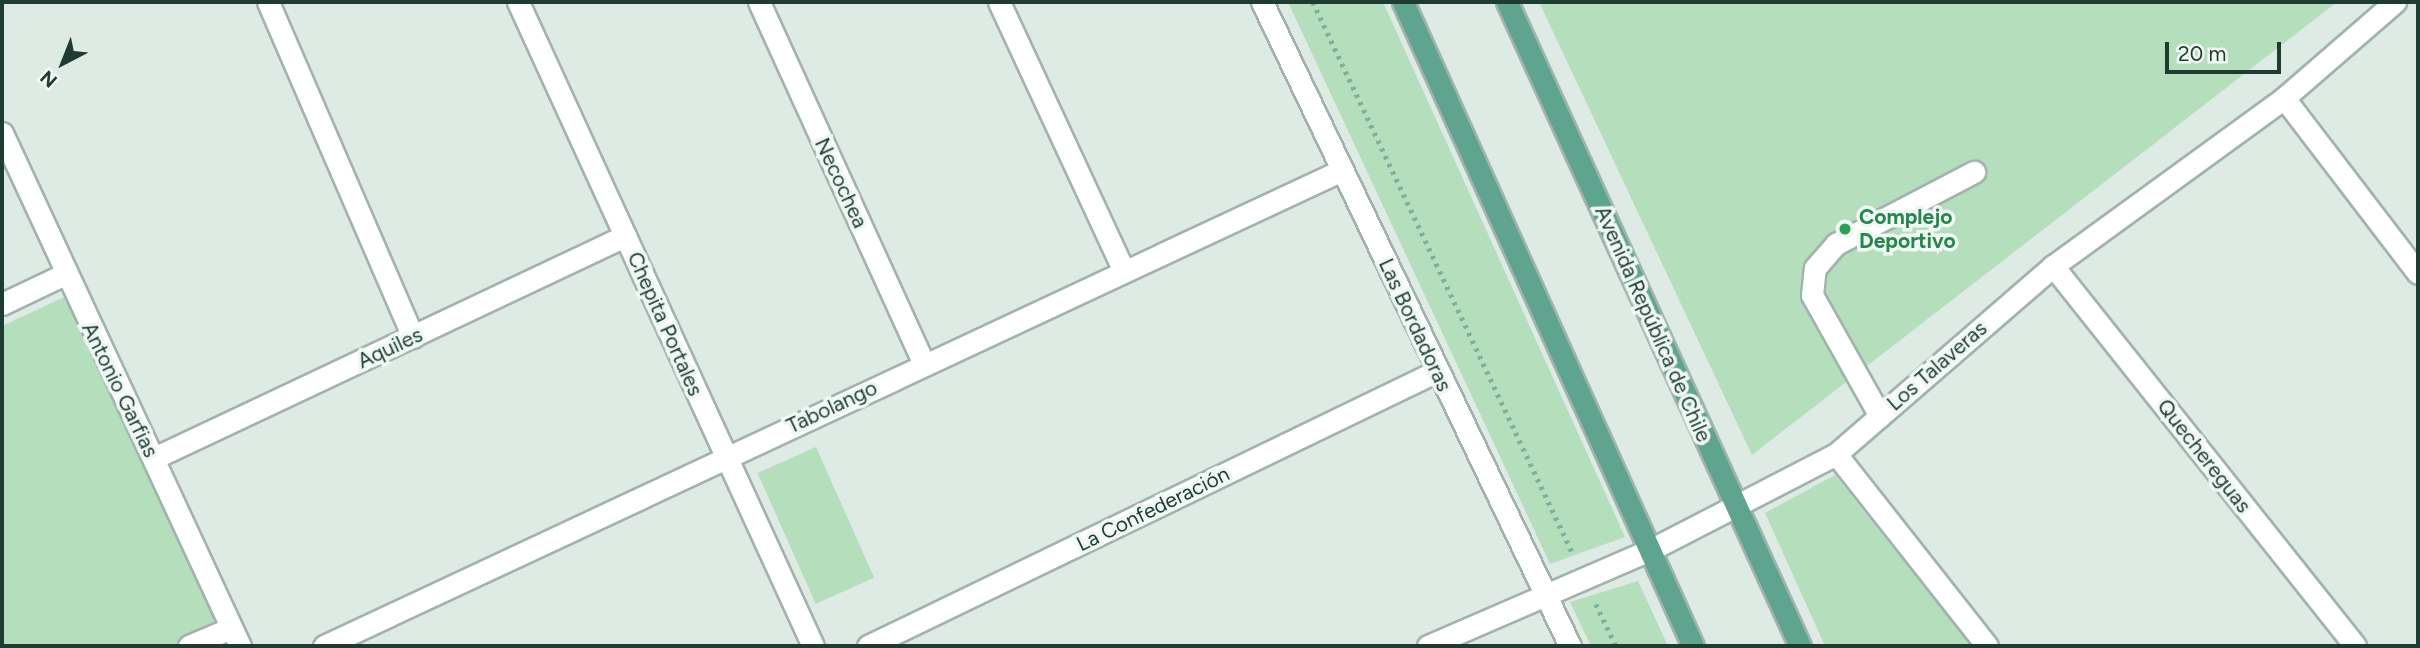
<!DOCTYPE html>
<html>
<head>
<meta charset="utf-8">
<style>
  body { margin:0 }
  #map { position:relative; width:2420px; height:648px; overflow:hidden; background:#deebe5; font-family:Figtree,sans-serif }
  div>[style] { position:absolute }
  .green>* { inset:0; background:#b5debd; transform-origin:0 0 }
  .path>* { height:4.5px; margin-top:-2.25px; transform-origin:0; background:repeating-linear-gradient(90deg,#7cb19d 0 3.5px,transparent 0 8.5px) }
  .roads { filter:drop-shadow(2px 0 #a1b3ac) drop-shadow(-2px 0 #a1b3ac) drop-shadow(0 2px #a1b3ac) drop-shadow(0 -2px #a1b3ac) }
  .minor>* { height:21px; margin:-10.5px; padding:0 10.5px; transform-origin:10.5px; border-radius:10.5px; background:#fff }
  .major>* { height:21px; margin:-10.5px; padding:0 10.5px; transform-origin:10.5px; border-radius:10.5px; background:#5fa48e }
  .dots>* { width:19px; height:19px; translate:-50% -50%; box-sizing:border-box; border:4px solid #eff8f3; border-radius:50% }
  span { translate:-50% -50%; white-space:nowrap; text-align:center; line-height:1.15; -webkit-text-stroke:7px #eff8f3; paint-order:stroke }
  .street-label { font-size:21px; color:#1e3c32 }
  .leisure-label { font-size:21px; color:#27864d; font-weight:700 }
  .left { translate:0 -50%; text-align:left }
  .frame { position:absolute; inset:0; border:4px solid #1e3c32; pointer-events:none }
  .north { position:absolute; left:28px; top:28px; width:70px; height:70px; -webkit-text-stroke:5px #eff8f3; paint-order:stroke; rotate:222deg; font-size:19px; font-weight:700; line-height:28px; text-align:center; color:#1e3c32 }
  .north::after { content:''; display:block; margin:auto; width:24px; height:32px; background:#1e3c32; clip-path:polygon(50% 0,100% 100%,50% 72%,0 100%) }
  .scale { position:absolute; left:2165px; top:42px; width:116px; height:32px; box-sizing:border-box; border:4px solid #1e3c32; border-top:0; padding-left:9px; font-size:21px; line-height:24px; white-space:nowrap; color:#1e3c32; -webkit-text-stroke:5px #eff8f3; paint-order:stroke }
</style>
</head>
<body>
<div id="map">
  <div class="green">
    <i style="clip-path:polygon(1288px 2px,1383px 2px,1625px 537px,1550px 564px)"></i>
    <i style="clip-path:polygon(1539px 2px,2337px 2px,1752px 455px)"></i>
    <i style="clip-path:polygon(77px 291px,231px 628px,189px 646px,2px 646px,2px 326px)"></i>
    <i style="left:816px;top:447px;width:143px;height:64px;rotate:66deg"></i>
    <i style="clip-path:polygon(1835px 475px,1971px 646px,1825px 646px,1765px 513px)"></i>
    <i style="clip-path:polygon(1638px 581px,1668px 646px,1591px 646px,1570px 602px)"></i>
  </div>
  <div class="path">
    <i style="left:1313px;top:2px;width:608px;rotate:64.78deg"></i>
    <i style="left:1596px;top:604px;width:47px;rotate:64.5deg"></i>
  </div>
  <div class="roads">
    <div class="minor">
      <i style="left:268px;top:2px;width:365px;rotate:66.6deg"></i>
      <i style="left:518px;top:2px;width:708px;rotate:65.39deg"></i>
      <i style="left:759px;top:2px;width:398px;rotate:65.5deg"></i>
      <i style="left:999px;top:2px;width:297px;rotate:65.1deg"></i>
      <i style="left:1262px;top:2px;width:714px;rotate:64.44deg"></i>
      <i style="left:2284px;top:98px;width:220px;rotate:52.6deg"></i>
      <i style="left:2px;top:133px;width:566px;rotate:65.11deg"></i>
      <i style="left:2053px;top:266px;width:485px;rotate:51.5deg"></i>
      <i style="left:2px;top:304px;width:70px;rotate:-25.5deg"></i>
      <i style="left:1880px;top:416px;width:139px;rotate:-119.3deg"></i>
      <i style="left:1812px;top:295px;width:27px;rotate:-84deg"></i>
      <i style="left:1815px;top:268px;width:32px;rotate:-49deg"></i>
      <i style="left:1836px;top:244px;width:156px;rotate:-27.6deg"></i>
      <i style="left:1836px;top:454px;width:244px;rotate:51.8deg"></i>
      <i style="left:154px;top:458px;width:521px;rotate:-25.24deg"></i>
      <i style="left:189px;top:646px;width:46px;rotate:-23.2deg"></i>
      <i style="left:324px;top:646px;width:1124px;rotate:-25.06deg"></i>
      <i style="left:868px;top:646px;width:632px;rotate:-25.79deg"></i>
      <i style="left:1428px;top:646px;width:242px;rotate:-23.4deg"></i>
      <i style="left:1650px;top:550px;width:209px;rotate:-27.3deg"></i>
      <i style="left:1836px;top:454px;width:287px;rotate:-40.9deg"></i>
      <i style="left:2053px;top:266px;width:286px;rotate:-36deg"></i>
      <i style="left:2284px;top:98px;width:147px;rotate:-40.9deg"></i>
    </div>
    <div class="major">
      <i style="left:1403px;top:2px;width:706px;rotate:65.76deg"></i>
      <i style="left:1507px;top:2px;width:708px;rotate:65.54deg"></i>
    </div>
  </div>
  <div class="dots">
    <i style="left:1845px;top:229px;background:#2e9e5b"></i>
  </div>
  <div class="street-label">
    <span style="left:841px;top:183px;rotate:65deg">Necochea</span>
    <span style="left:665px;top:324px;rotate:66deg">Chepita Portales</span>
    <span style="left:1653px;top:324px;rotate:66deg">Avenida República de Chile</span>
    <span style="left:1415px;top:325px;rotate:65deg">Las Bordadoras</span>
    <span style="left:390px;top:348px;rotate:-25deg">Aquiles</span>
    <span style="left:1937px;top:366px;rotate:-41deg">Los Talaveras</span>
    <span style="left:120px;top:390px;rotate:64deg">Antonio Garfias</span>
    <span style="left:832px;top:407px;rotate:-25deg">Tabolango</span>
    <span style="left:2204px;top:456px;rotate:52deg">Quechereguas</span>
    <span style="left:1153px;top:509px;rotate:-26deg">La Confederación</span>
  </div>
  <div class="leisure-label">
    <span class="left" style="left:1859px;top:229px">Complejo<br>Deportivo</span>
  </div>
  <div class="frame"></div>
  <div class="north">N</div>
  <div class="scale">20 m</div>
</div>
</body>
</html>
